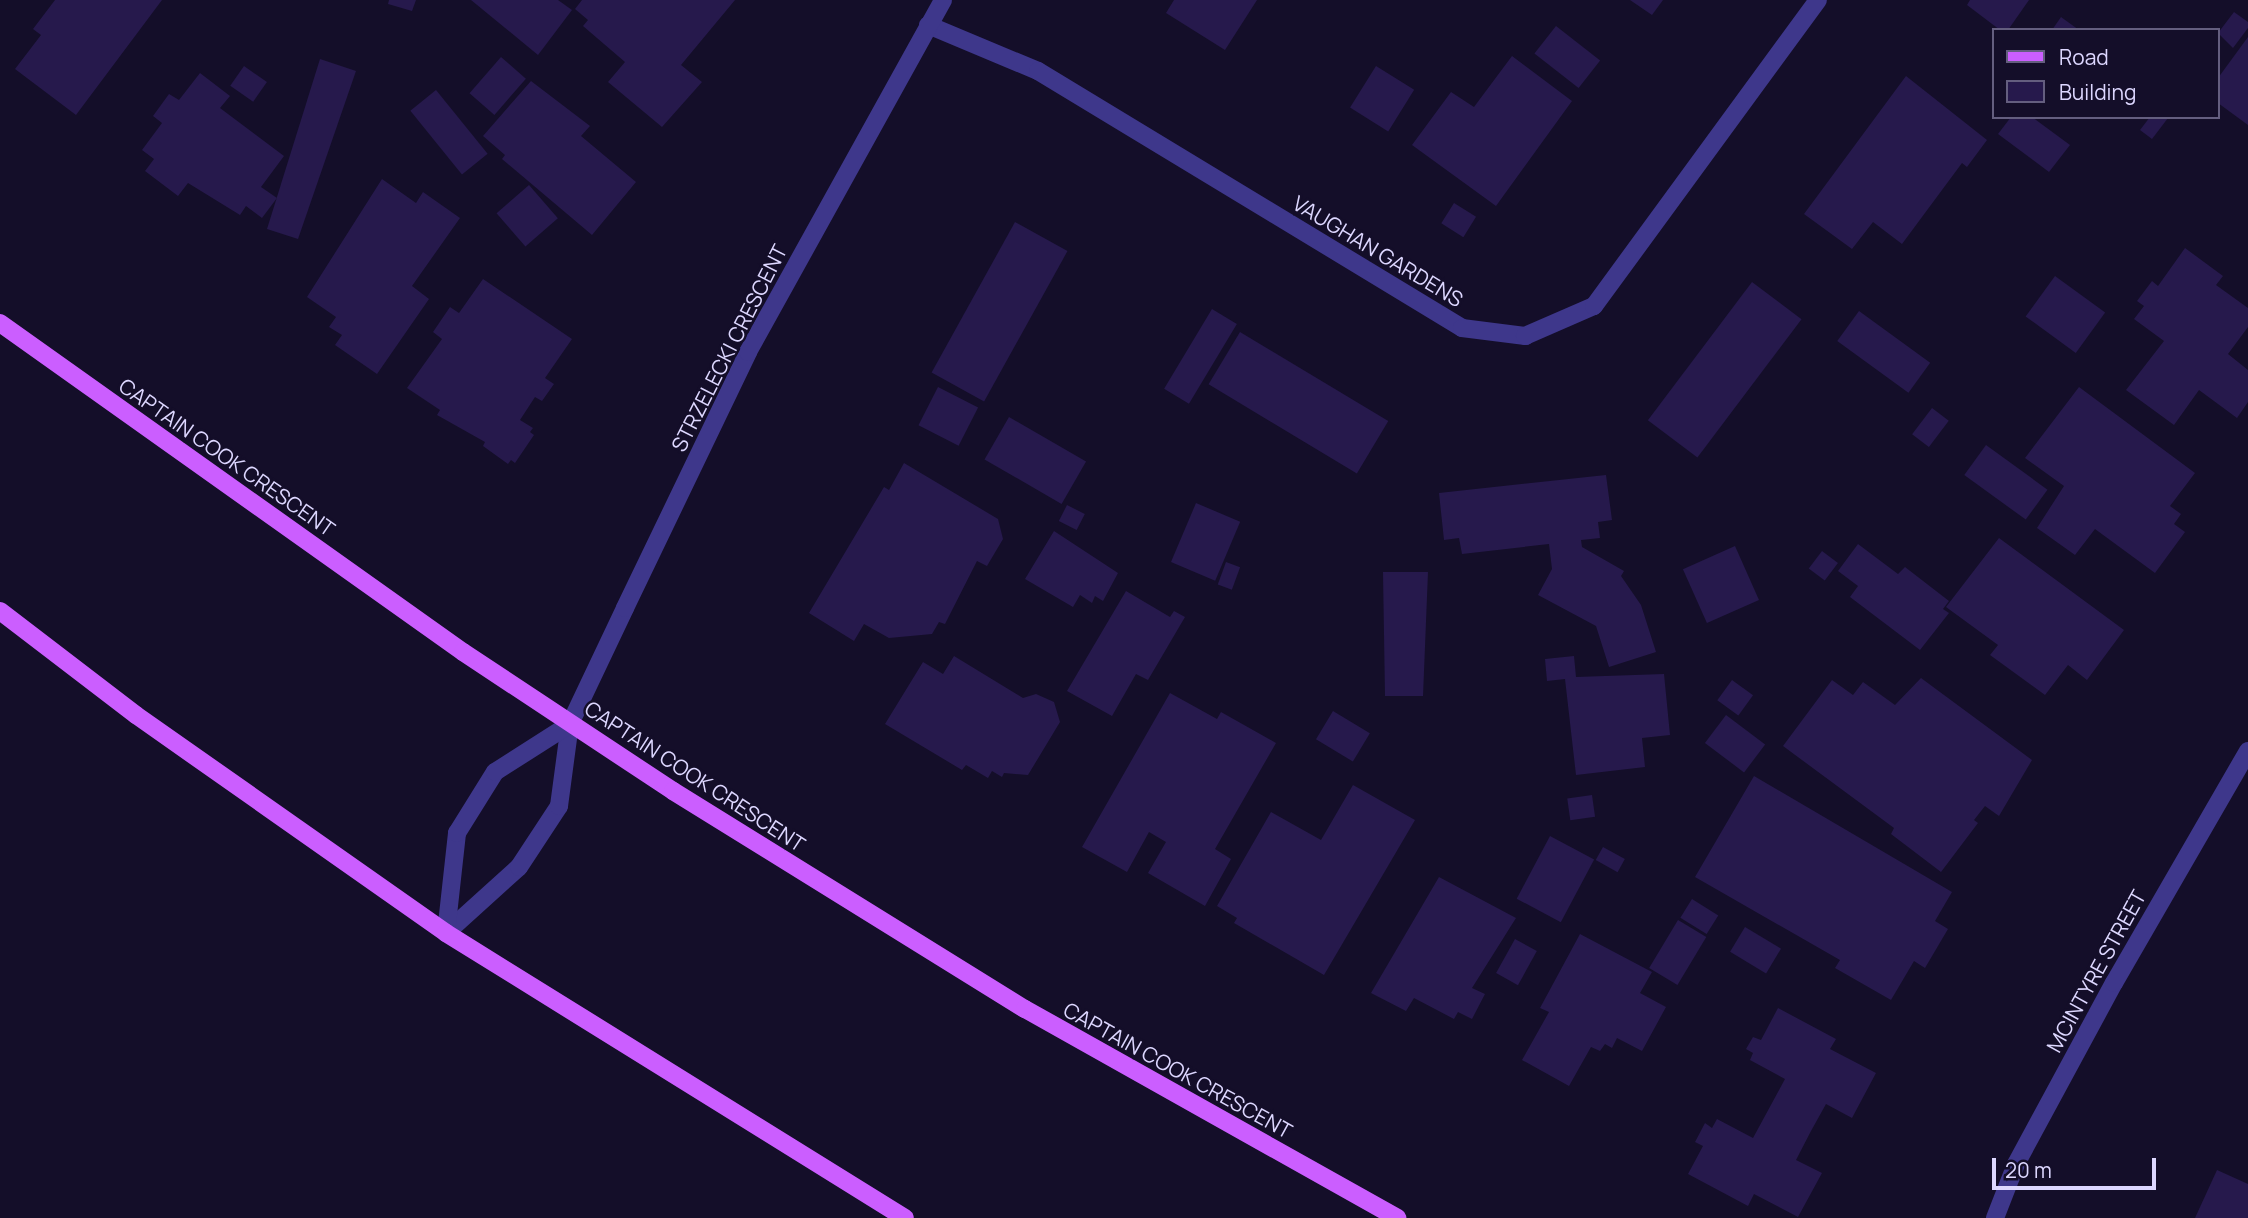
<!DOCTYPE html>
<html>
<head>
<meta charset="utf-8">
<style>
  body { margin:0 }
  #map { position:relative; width:2248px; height:1218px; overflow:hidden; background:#140e29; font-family:Manrope,sans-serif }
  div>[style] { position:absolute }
  .building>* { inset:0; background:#26194c; transform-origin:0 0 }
  .minor>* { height:18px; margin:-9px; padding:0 9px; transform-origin:9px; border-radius:9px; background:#3e378b }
  .major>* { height:18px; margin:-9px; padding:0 9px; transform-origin:9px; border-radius:9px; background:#cb5eff }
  span { translate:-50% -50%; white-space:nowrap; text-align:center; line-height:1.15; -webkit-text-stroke:5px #140e29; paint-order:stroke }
  .street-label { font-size:21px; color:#ddd7ff }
  .legend { position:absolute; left:1992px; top:28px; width:228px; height:91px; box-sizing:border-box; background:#140e29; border:2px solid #645e7f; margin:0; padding:9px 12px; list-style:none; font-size:21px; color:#ddd7ff }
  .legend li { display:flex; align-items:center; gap:14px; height:35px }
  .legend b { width:35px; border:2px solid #645e7f }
  .scale { position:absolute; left:1992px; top:1158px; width:164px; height:32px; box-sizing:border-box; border:4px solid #ddd7ff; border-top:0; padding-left:9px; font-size:21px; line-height:24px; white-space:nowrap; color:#ddd7ff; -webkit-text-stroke:5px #140e29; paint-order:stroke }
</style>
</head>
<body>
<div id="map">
  <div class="building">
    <i style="clip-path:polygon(55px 0,162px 0,76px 115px,15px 69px,41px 35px,33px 29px)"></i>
    <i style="clip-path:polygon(389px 0,416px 0,412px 11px,388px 4px)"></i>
    <i style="clip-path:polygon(471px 0,558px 0,572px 10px,538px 55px)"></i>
    <i style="clip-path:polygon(582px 0,735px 0,681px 65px,702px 82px,662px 127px,608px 82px,625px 62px,583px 26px,588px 20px,575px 9px)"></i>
    <i style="clip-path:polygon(1174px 0,1257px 0,1225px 50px,1166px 13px)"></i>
    <i style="clip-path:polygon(1630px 0,1663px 0,1652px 15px)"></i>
    <i style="clip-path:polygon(1970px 0,2029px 0,2008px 30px,2000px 30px,1967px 5px)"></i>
    <i style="clip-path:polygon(2234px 12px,2248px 22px,2248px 28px,2233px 48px,2218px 33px)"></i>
    <i style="clip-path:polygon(2061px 17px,2079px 30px,2052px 30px)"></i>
    <i style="left:1556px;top:26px;width:56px;height:35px;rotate:38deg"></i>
    <i style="clip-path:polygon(2248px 37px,2248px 125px,2218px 103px,2218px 78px)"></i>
    <i style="clip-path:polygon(1512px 56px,1572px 101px,1496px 206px,1412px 145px,1451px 92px,1474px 107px)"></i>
    <i style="left:501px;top:57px;width:33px;height:48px;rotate:41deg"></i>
    <i style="clip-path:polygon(320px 59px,356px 71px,298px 239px,267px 229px)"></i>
    <i style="left:244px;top:66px;width:28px;height:24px;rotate:35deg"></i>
    <i style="left:1376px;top:66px;width:45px;height:49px;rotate:32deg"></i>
    <i style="clip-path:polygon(200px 73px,230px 96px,220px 108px,284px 156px,261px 187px,277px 198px,262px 218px,246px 206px,240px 215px,188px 183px,178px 196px,145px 171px,154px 159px,142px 150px,162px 123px,153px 116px,169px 94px,179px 100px)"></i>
    <i style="clip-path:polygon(1906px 76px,1987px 140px,1967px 167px,1962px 163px,1902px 244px,1873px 222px,1852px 249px,1804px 214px)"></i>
    <i style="clip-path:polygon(531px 81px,590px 126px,581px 136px,636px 182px,592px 235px,502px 159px,505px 155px,483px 136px)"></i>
    <i style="left:436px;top:90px;width:82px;height:33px;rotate:51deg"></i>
    <i style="clip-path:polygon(2011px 117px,2032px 117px,2070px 145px,2049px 172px,1998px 134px)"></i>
    <i style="clip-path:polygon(2150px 117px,2168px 118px,2152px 139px,2140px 130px)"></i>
    <i style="clip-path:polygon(382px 179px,416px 203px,423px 192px,460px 218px,412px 286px,429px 299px,377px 374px,335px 345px,342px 335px,329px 327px,336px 317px,307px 297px)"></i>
    <i style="left:529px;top:185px;width:44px;height:43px;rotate:49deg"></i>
    <i style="left:1454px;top:203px;width:26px;height:24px;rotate:32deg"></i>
    <i style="left:1015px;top:222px;width:60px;height:172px;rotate:29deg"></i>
    <i style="clip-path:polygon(2185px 248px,2223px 276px,2216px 285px,2248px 308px,2248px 327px,2228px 354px,2248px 370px,2248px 402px,2237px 418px,2199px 390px,2174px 425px,2126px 390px,2164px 341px,2134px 319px,2144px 306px,2137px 301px,2152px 281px,2158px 286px)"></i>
    <i style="left:2055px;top:276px;width:62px;height:50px;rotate:36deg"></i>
    <i style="clip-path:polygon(483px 279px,572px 339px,545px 378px,554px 384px,542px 401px,535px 397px,520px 420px,533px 428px,530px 432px,534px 435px,515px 463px,511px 460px,508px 464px,483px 446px,485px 442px,437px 415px,440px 410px,407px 388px,442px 339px,433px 332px,450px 307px,459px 313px)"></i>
    <i style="left:1752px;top:282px;width:62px;height:173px;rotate:37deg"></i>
    <i style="left:1212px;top:309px;width:29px;height:93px;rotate:31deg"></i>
    <i style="left:1859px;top:311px;width:88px;height:37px;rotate:36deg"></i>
    <i style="left:1240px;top:332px;width:173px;height:61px;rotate:31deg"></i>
    <i style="left:938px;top:387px;width:45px;height:43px;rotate:27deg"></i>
    <i style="clip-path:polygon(2079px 387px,2195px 473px,2170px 506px,2181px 514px,2174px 524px,2185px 532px,2155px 573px,2095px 529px,2075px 555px,2037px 528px,2064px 486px,2025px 458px)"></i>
    <i style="left:1932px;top:408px;width:21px;height:33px;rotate:37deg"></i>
    <i style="left:1009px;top:417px;width:89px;height:49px;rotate:30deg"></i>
    <i style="left:1986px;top:445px;width:76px;height:37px;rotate:36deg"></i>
    <i style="clip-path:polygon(904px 463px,998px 519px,1003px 539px,987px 566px,977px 561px,945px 624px,939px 622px,932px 634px,889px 638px,864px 624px,854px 641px,809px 613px,884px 487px,889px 490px)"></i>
    <i style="clip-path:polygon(1606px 475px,1612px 520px,1598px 522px,1600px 538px,1581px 540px,1582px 547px,1624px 571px,1621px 576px,1641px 605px,1656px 652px,1609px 667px,1596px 626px,1538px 595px,1552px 569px,1549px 544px,1462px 554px,1459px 538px,1444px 540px,1439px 493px)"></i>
    <i style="left:1196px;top:503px;width:48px;height:64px;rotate:23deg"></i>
    <i style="left:1067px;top:505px;width:20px;height:18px;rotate:27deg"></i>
    <i style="clip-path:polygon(1054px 531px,1118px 573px,1103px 601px,1095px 596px,1092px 603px,1080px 595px,1073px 607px,1025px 579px)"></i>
    <i style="clip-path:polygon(1999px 538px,2124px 630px,2087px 680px,2068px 665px,2045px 695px,1990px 655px,1998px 645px,1946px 607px)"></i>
    <i style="clip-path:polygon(1858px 544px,1898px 574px,1905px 567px,1949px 601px,1943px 609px,1949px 613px,1920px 650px,1850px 597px,1858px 586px,1838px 571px)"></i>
    <i style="left:1735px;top:546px;width:59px;height:57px;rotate:66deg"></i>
    <i style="left:1822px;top:551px;width:20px;height:22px;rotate:37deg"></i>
    <i style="left:1226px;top:562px;width:15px;height:24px;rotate:20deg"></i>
    <i style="clip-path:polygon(1383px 572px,1428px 572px,1423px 696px,1385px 696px)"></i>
    <i style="clip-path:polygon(1126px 591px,1170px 617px,1174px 611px,1185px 617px,1148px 680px,1136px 674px,1112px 716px,1067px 691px)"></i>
    <i style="clip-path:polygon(954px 656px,1023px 698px,1036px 694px,1054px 702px,1060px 722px,1028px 775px,1004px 773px,1002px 777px,992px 771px,988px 778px,966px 765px,962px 770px,885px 724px,923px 662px,943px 674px)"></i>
    <i style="clip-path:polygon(1574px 656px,1576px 677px,1664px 674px,1670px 735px,1642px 738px,1645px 767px,1576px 775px,1565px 679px,1547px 681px,1545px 659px)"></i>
    <i style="clip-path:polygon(1921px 678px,2032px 760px,1999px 816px,1985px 806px,1974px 820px,1978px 823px,1941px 872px,1891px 834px,1894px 828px,1783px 746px,1832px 680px,1853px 695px,1863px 682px,1895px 705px)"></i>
    <i style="left:1732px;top:680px;width:26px;height:25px;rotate:36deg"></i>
    <i style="clip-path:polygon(1170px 693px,1217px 719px,1221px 712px,1276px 743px,1215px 849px,1231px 859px,1205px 906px,1148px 873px,1166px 842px,1149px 832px,1127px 872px,1082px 847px)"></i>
    <i style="left:1333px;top:711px;width:43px;height:33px;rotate:31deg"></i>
    <i style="left:1726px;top:715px;width:49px;height:35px;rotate:37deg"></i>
    <i style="clip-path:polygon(1754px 776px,1952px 892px,1935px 921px,1948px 929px,1925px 968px,1914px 961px,1891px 1000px,1835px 968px,1840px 960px,1695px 877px)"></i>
    <i style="clip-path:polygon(1353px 785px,1415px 820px,1324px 975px,1234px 923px,1237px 918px,1217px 906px,1271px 812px,1321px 840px)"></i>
    <i style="left:1592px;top:795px;width:22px;height:25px;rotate:82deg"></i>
    <i style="left:1550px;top:836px;width:50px;height:71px;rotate:28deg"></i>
    <i style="left:1603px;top:847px;width:25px;height:15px;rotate:29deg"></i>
    <i style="clip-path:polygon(1439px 877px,1516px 918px,1472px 988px,1485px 994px,1472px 1019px,1458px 1012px,1454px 1019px,1414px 998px,1406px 1011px,1371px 993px)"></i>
    <i style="left:1692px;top:899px;width:31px;height:22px;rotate:32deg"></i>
    <i style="left:1678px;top:920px;width:33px;height:56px;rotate:31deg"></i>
    <i style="left:1745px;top:927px;width:42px;height:29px;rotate:31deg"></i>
    <i style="clip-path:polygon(1580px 934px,1652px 972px,1640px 993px,1666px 1007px,1642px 1051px,1617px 1038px,1612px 1048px,1605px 1044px,1600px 1051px,1591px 1047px,1569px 1086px,1522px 1060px,1549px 1012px,1540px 1008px)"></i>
    <i style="left:1515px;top:939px;width:25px;height:39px;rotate:29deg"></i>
    <i style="clip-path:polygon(1778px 1008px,1836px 1039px,1830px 1049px,1876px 1073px,1852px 1118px,1826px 1104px,1811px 1131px,1796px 1160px,1822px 1173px,1798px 1217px,1754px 1194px,1748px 1206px,1688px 1174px,1703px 1146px,1695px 1142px,1705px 1123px,1712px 1128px,1717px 1119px,1753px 1138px,1785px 1079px,1750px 1060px,1753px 1053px,1746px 1049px,1753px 1037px,1761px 1040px)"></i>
    <i style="clip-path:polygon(2217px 1170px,2248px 1184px,2248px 1218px,2195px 1218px)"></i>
  </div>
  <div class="minor">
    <i style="left:928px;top:25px;width:119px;rotate:22.7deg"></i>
    <i style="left:1038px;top:71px;width:496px;rotate:31.2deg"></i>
    <i style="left:1462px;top:328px;width:64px;rotate:7.2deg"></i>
    <i style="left:1525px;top:336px;width:75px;rotate:-23.5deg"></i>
    <i style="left:1594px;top:306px;width:379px;rotate:-53.8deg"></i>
    <i style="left:446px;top:933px;width:98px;rotate:-42.1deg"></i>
    <i style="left:519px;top:867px;width:73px;rotate:-56.7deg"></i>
    <i style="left:559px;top:806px;width:83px;rotate:-82.4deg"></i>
    <i style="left:570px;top:724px;width:128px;rotate:-64.6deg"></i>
    <i style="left:625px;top:608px;width:284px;rotate:-64.3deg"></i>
    <i style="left:748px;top:352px;width:402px;rotate:-61deg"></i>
    <i style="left:446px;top:933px;width:101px;rotate:-83.7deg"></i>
    <i style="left:457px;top:833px;width:72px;rotate:-58.1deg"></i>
    <i style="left:495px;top:772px;width:89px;rotate:-32.6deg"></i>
    <i style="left:1995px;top:1218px;width:58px;rotate:-68.7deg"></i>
    <i style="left:2016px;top:1164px;width:206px;rotate:-61.6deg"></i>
    <i style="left:2114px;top:983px;width:268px;rotate:-60deg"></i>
  </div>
  <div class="major">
    <i style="left:0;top:323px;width:568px;rotate:35.4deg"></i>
    <i style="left:463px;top:652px;width:252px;rotate:33.5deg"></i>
    <i style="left:673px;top:791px;width:414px;rotate:31.8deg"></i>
    <i style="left:1025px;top:1009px;width:427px;rotate:29.3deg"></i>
    <i style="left:0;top:611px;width:171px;rotate:37.4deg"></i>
    <i style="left:136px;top:715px;width:379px;rotate:35.1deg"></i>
    <i style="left:446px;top:933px;width:540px;rotate:31.84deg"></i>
  </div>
  <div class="street-label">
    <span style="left:1378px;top:251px;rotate:31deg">VAUGHAN GARDENS</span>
    <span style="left:729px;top:348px;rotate:-63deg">STRZELECKI CRESCENT</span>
    <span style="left:227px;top:457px;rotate:35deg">CAPTAIN COOK CRESCENT</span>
    <span style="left:695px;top:776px;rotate:33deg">CAPTAIN COOK CRESCENT</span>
    <span style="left:2096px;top:971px;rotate:-61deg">MCINTYRE STREET</span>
    <span style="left:1178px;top:1070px;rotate:29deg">CAPTAIN COOK CRESCENT</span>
  </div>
  <ul class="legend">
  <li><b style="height:9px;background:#cb5eff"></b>Road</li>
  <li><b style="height:19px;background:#26194c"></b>Building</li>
  </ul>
  <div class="scale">20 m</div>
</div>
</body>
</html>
